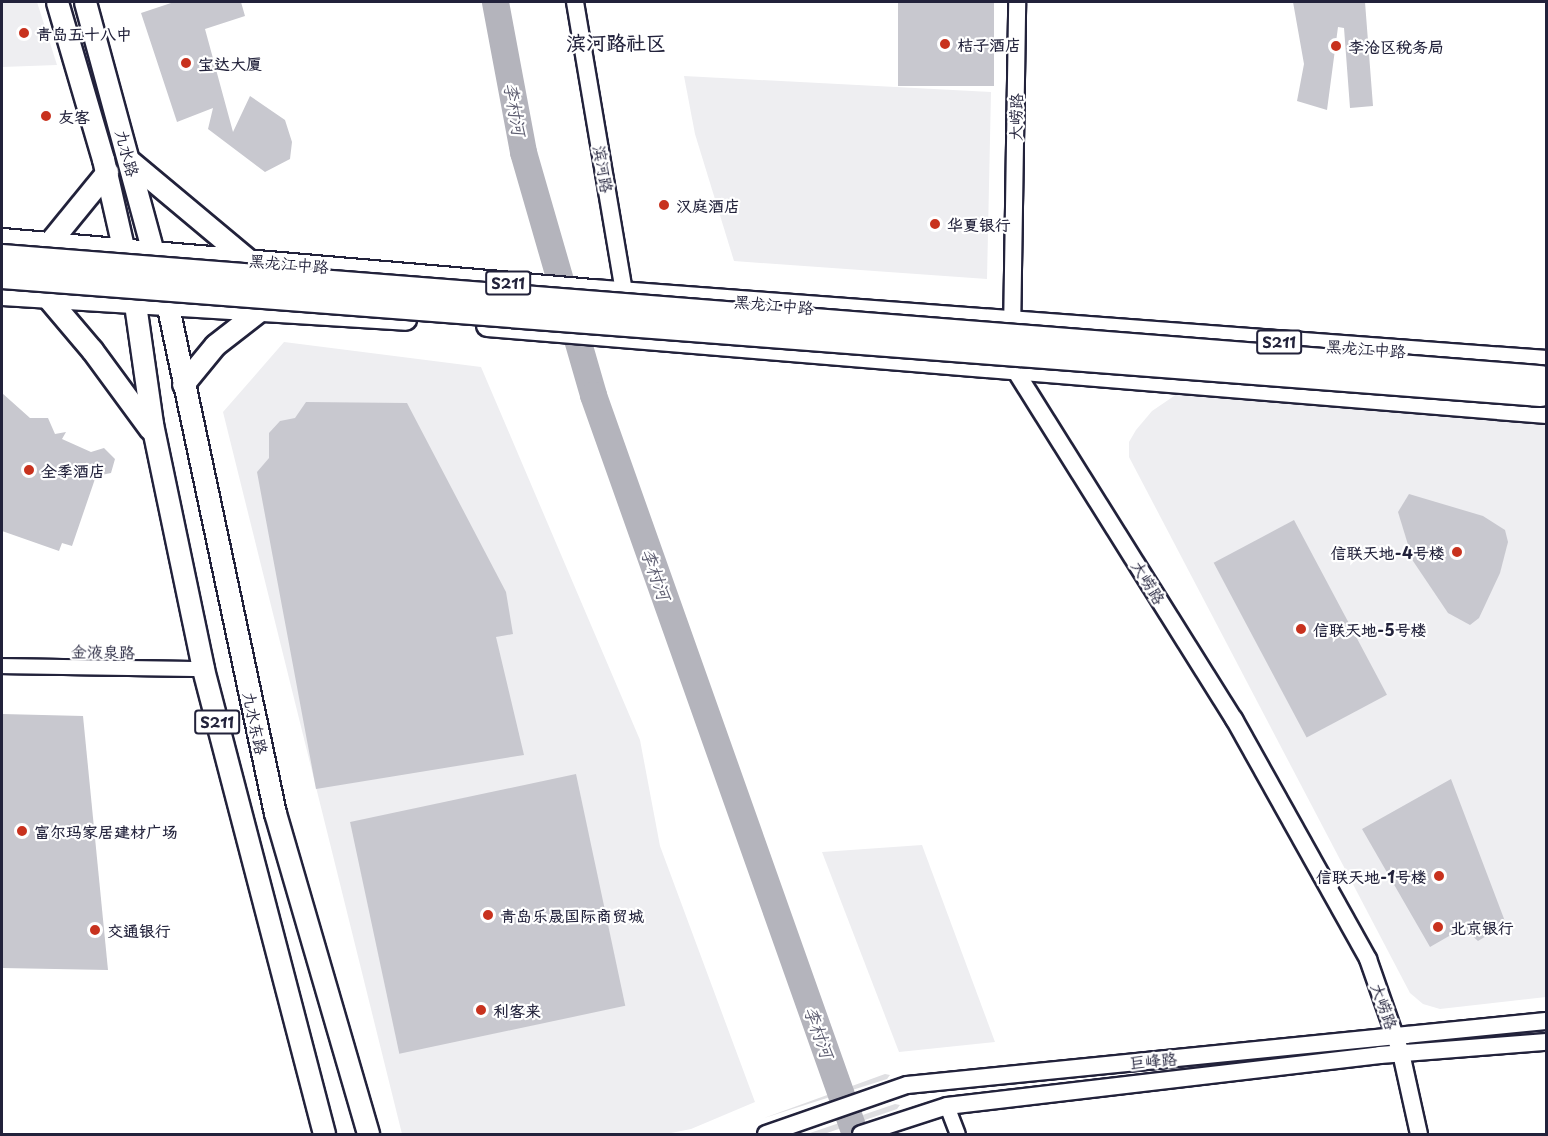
<!DOCTYPE html>
<html>
<head>
<meta charset="utf-8">
<style>
  body { margin:0 }
  #map { position:relative; width:1548px; height:1136px; overflow:hidden; background:#fff; font-family:"Playpen Sans","LXGW WenKai TC",sans-serif }
  div>[style] { position:absolute }
  .built>* { inset:0; background:#eeeef1 }
  .green>* { inset:0; background:#dfdfe2 }
  .river>* { height:27px; margin:-13.5px; padding:0 13.5px; transform-origin:13.5px; border-radius:13.5px; background:#b4b4bc }
  .building>* { inset:0; background:#c8c8cf; transform-origin:0 0 }
  .roads { filter:drop-shadow(2px 0 #22223b) drop-shadow(-2px 0 #22223b) drop-shadow(0 2px #22223b) drop-shadow(0 -2px #22223b) }
  .minor>* { height:14px; margin:-7px; padding:0 7px; transform-origin:7px; border-radius:7px; background:#fff }
  .tertiary>* { height:16px; margin:-8px; padding:0 8px; transform-origin:8px; border-radius:8px; background:#fff }
  .primary>* { height:21px; margin:-10.5px; padding:0 10.5px; transform-origin:10.5px; border-radius:10.5px; background:#fff }
  .bridges { filter:drop-shadow(2px 0 #22223b) drop-shadow(-2px 0 #22223b) drop-shadow(0 2px #22223b) drop-shadow(0 -2px #22223b) }
  .trunk-bridge>* { height:22px; margin:-11px; padding:0 11px; transform-origin:11px; border-radius:11px; background:#fff }
  .dots>* { width:16px; height:16px; translate:-50% -50%; box-sizing:border-box; border:3px solid #fff; border-radius:50% }
  span { translate:-50% -50%; white-space:nowrap; text-align:center; line-height:1.15; -webkit-text-stroke:4.5px #fff; paint-order:stroke }
  .shield-label span { padding:2px 4px; background:#fff; border:2px solid; border-radius:4px; -webkit-text-stroke-width:0 }
  .shield-label { font-size:15px; color:#22223b; font-weight:700 }
  .poi-label { font-size:16px; color:#22223b; font-weight:700 }
  .left { translate:0 -50%; text-align:left }
  .right { translate:-100% -50%; text-align:right }
  .street-label { font-size:16px; color:#22223b }
  .water-label { font-size:18px; color:#5c5c6f; font-style:italic }
  .quarter-label { font-size:20px; color:#22223b; font-weight:700 }
  .frame { position:absolute; inset:0; border:3px solid #22223b; pointer-events:none }
</style>
</head>
<body>
<div id="map">
  <div class="built">
    <i style="clip-path:polygon(2px 2px,37px 2px,57px 65px,2px 67px)"></i>
    <i style="clip-path:polygon(684px 76px,991px 92px,987px 279px,734px 261px,695px 134px)"></i>
    <i style="clip-path:polygon(284px 342px,481px 367px,640px 740px,660px 846px,755px 1102px,691px 1129px,666px 1134px,402px 1134px,223px 412px)"></i>
    <i style="clip-path:polygon(1177px 394px,1546px 420px,1546px 997px,1440px 1009px,1423px 1004px,1410px 993px,1129px 457px,1129px 442px,1136px 430px,1152px 411px)"></i>
    <i style="clip-path:polygon(922px 845px,995px 1042px,899px 1052px,822px 852px)"></i>
  </div>
  <div class="green">
    <i style="clip-path:polygon(885px 1074px,890px 1075px,887px 1079px,764px 1118px)"></i>
    <i style="clip-path:polygon(895px 1104px,900px 1105px,897px 1109px,824px 1134px,807px 1134px)"></i>
  </div>
  <div class="river">
    <i style="left:495px;top:2px;width:153px;rotate:79.4deg"></i>
    <i style="left:523px;top:152px;width:253px;rotate:73.9deg"></i>
    <i style="left:593px;top:395px;width:784px;rotate:70.48deg"></i>
  </div>
  <div class="building">
    <i style="clip-path:polygon(174px 2px,241px 2px,245px 16px,205px 29px,233px 132px,250px 96px,285px 120px,292px 142px,290px 159px,265px 172px,208px 129px,213px 108px,177px 122px,141px 13px)"></i>
    <i style="left:898px;top:2px;width:96px;height:84px"></i>
    <i style="clip-path:polygon(1293px 2px,1365px 2px,1373px 106px,1350px 108px,1344px 28px,1338px 27px,1327px 110px,1297px 101px,1304px 64px)"></i>
    <i style="clip-path:polygon(2px 393px,30px 418px,48px 418px,55px 434px,66px 432px,62px 439px,91px 452px,104px 448px,115px 459px,111px 473px,96px 476px,72px 546px,62px 543px,59px 551px,2px 531px)"></i>
    <i style="clip-path:polygon(306px 402px,407px 403px,506px 592px,513px 634px,496px 637px,524px 755px,316px 789px,257px 472px,269px 458px,269px 433px,280px 421px,295px 418px)"></i>
    <i style="clip-path:polygon(1409px 494px,1483px 516px,1505px 530px,1508px 542px,1500px 573px,1479px 618px,1470px 625px,1448px 613px,1413px 561px,1398px 512px)"></i>
    <i style="left:1294px;top:520px;width:198px;height:91px;rotate:62deg"></i>
    <i style="clip-path:polygon(2px 714px,83px 716px,108px 970px,2px 968px)"></i>
    <i style="left:576px;top:774px;width:237px;height:231px;rotate:78deg"></i>
    <i style="clip-path:polygon(1451px 779px,1506px 924px,1478px 941px,1463px 928px,1430px 947px,1362px 829px)"></i>
  </div>
  <div class="roads">
    <div class="minor">
      <i style="left:2px;top:666px;width:201px;rotate:0.9deg"></i>
      <i style="left:947px;top:1106px;width:30px;rotate:69deg"></i>
    </div>
    <div class="tertiary">
      <i style="left:575px;top:2px;width:306px;rotate:80.4deg"></i>
      <i style="left:1012px;top:334px;width:332px;rotate:-89.1deg"></i>
      <i style="left:1013px;top:359px;width:8px;rotate:90deg"></i>
      <i style="left:1013px;top:367px;width:416px;rotate:57.9deg"></i>
      <i style="left:1234px;top:719px;width:275px;rotate:60.8deg"></i>
      <i style="left:1368px;top:959px;width:100px;rotate:70.7deg"></i>
      <i style="left:1401px;top:1053px;width:83px;rotate:77.5deg"></i>
      <i style="left:766px;top:1134px;width:149px;rotate:-19.2deg"></i>
      <i style="left:907px;top:1085px;width:642px;rotate:-5.72deg"></i>
      <i style="left:861px;top:1134px;width:90px;rotate:-18deg"></i>
      <i style="left:947px;top:1106px;width:436px;rotate:-6.7deg"></i>
      <i style="left:1380px;top:1055px;width:167px;rotate:-4.5deg"></i>
    </div>
    <div class="primary">
      <i style="left:57px;top:2px;width:164px;rotate:73.7deg"></i>
      <i style="left:103px;top:159px;width:104px;rotate:77.2deg"></i>
      <i style="left:85px;top:2px;width:270px;rotate:74.8deg"></i>
      <i style="left:131px;top:162px;width:151px;rotate:39.9deg"></i>
      <i style="left:2px;top:239px;width:592px;rotate:4.94deg"></i>
      <i style="left:592px;top:290px;width:957px;rotate:4.26deg"></i>
      <i style="left:49px;top:243px;width:92px;rotate:-50.8deg"></i>
      <i style="left:133px;top:290px;width:135px;rotate:81.9deg"></i>
      <i style="left:152px;top:424px;width:250px;rotate:78.2deg"></i>
      <i style="left:203px;top:669px;width:480px;rotate:75.4deg"></i>
      <i style="left:165px;top:293px;width:532px;rotate:78.06deg"></i>
      <i style="left:275px;top:813px;width:334px;rotate:73.8deg"></i>
      <i style="left:2px;top:294px;width:404px;rotate:3.5deg"></i>
      <i style="left:47px;top:297px;width:70px;rotate:49.7deg"></i>
      <i style="left:92px;top:350px;width:98px;rotate:53.7deg"></i>
      <i style="left:487px;top:325px;width:1063px;rotate:4.7deg"></i>
      <i style="left:183px;top:384px;width:50px;rotate:-50.6deg"></i>
      <i style="left:215px;top:345px;width:57px;rotate:-37.9deg"></i>
    </div>
  </div>
  <div class="bridges">
    <div class="trunk-bridge">
      <i style="left:2px;top:256px;width:1544px;rotate:4.5deg"></i>
      <i style="left:2px;top:277px;width:1543px;rotate:4.39deg"></i>
    </div>
  </div>
  <div class="dots">
    <i style="left:24px;top:33px;background:#c8321e"></i>
    <i style="left:945px;top:44px;background:#c8321e"></i>
    <i style="left:1336px;top:46px;background:#c8321e"></i>
    <i style="left:186px;top:63px;background:#c8321e"></i>
    <i style="left:46px;top:116px;background:#c8321e"></i>
    <i style="left:664px;top:205px;background:#c8321e"></i>
    <i style="left:935px;top:224px;background:#c8321e"></i>
    <i style="left:29px;top:470px;background:#c8321e"></i>
    <i style="left:1457px;top:552px;background:#c8321e"></i>
    <i style="left:1301px;top:629px;background:#c8321e"></i>
    <i style="left:22px;top:831px;background:#c8321e"></i>
    <i style="left:1439px;top:876px;background:#c8321e"></i>
    <i style="left:488px;top:915px;background:#c8321e"></i>
    <i style="left:1438px;top:927px;background:#c8321e"></i>
    <i style="left:95px;top:930px;background:#c8321e"></i>
    <i style="left:481px;top:1010px;background:#c8321e"></i>
  </div>
  <div class="shield-label">
    <span style="left:508px;top:283px">S211</span>
    <span style="left:1279px;top:342px">S211</span>
    <span style="left:217px;top:722px">S211</span>
  </div>
  <div class="poi-label">
    <span class="left" style="left:36px;top:33px">青岛五十八中</span>
    <span class="left" style="left:957px;top:44px">桔子酒店</span>
    <span class="left" style="left:1348px;top:46px">李沧区税务局</span>
    <span class="left" style="left:198px;top:63px">宝达大厦</span>
    <span class="left" style="left:58px;top:116px">友客</span>
    <span class="left" style="left:676px;top:205px">汉庭酒店</span>
    <span class="left" style="left:947px;top:224px">华夏银行</span>
    <span class="left" style="left:41px;top:470px">全季酒店</span>
    <span class="right" style="left:1445px;top:552px">信联天地-4号楼</span>
    <span class="left" style="left:1313px;top:629px">信联天地-5号楼</span>
    <span class="left" style="left:34px;top:831px">富尔玛家居建材广场</span>
    <span class="right" style="left:1427px;top:876px">信联天地-1号楼</span>
    <span class="left" style="left:500px;top:915px">青岛乐晟国际商贸城</span>
    <span class="left" style="left:1450px;top:927px">北京银行</span>
    <span class="left" style="left:107px;top:930px">交通银行</span>
    <span class="left" style="left:493px;top:1010px">利客来</span>
  </div>
  <div class="street-label">
    <span style="left:1015px;top:117px;rotate:-89deg">大崂路</span>
    <span style="left:128px;top:153px;rotate:75deg">九水路</span>
    <span style="left:604px;top:169px;rotate:80deg">滨河路</span>
    <span style="left:289px;top:263px;rotate:5deg">黑龙江中路</span>
    <span style="left:774px;top:304px;rotate:5deg">黑龙江中路</span>
    <span style="left:1366px;top:348px;rotate:4deg">黑龙江中路</span>
    <span style="left:1149px;top:582px;rotate:58deg">大崂路</span>
    <span style="left:103px;top:651px;rotate:1deg">金液泉路</span>
    <span style="left:256px;top:723px;rotate:78deg">九水东路</span>
    <span style="left:1385px;top:1006px;rotate:70deg">大崂路</span>
    <span style="left:1153px;top:1060px;rotate:-6deg">巨峰路</span>
  </div>
  <div class="water-label">
    <span style="left:515px;top:109px;rotate:80deg">李村河</span>
    <span style="left:656px;top:574px;rotate:70deg">李村河</span>
    <span style="left:819px;top:1032px;rotate:70deg">李村河</span>
  </div>
  <div class="quarter-label">
    <span style="left:616px;top:42px">滨河路社区</span>
  </div>
  <div class="frame"></div>
</div>
</body>
</html>
